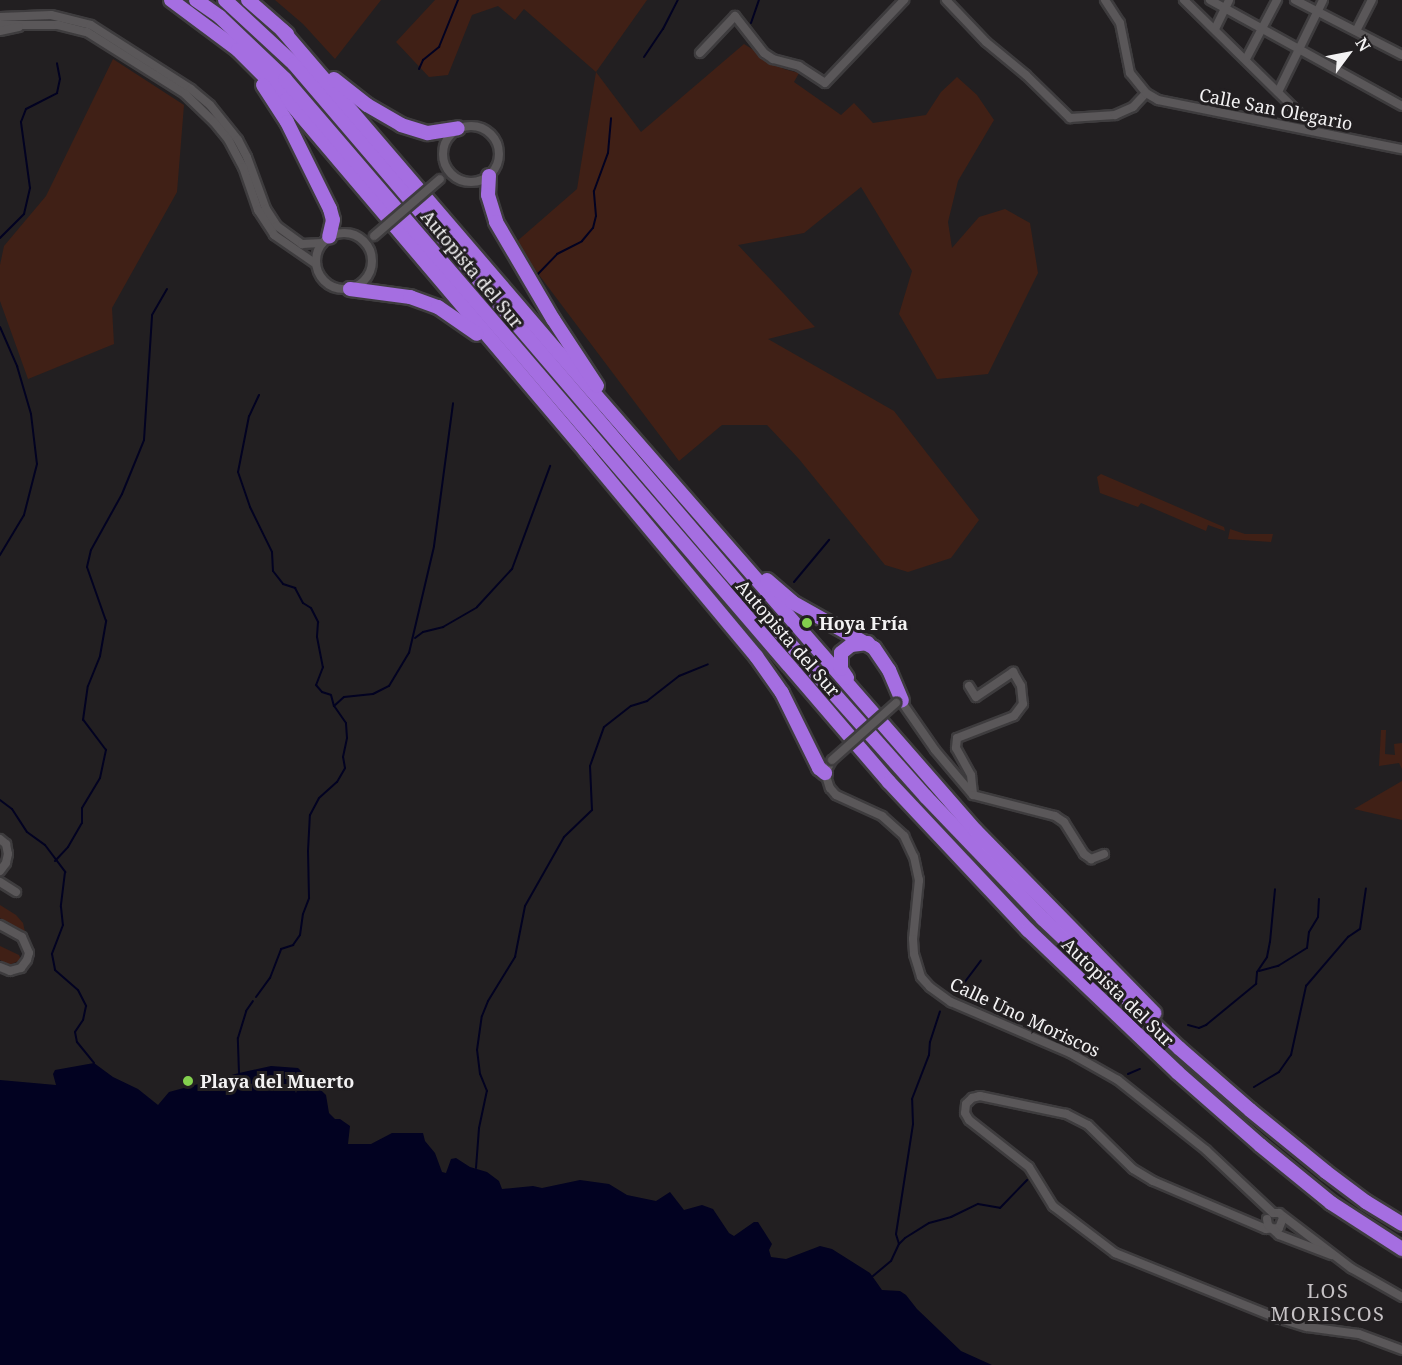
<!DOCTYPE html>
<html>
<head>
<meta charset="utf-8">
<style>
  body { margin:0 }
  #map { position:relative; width:1402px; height:1365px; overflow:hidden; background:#221f21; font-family:"Noto Serif",serif }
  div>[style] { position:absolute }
  .green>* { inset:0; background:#402016 }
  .water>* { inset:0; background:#020221 }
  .stream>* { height:2px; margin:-1px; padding:0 1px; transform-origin:1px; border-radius:1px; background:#020221 }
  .roads { filter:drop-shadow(2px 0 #3e3c3e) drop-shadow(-2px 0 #3e3c3e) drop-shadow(0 2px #3e3c3e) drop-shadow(0 -2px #3e3c3e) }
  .street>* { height:8px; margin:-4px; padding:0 4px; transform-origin:4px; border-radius:4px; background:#5a5759 }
  .street>.ring { margin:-4px; padding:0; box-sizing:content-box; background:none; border:8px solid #5a5759; border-radius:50% }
  .highway>* { height:14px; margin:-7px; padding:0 7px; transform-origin:7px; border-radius:7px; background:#a56ee1 }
  .bridges { filter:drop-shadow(2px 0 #3e3c3e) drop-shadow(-2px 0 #3e3c3e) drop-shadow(0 2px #3e3c3e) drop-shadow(0 -2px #3e3c3e) }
  .street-bridge>* { height:8px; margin:-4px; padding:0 4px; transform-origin:4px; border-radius:4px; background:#5a5759 }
  .dots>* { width:16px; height:16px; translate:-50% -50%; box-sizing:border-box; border:3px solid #221f21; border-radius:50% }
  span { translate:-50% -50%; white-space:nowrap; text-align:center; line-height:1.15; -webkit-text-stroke:6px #221f21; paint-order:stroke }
  .street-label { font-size:18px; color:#f3f2f3 }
  .poi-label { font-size:18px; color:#f3f2f3; font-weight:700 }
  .left { translate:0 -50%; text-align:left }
  .neighbourhood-label { font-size:20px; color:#c6c2c5; letter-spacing:1.5px }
  .north { position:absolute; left:1318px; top:24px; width:60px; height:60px; -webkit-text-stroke:4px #221f21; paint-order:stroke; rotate:58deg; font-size:16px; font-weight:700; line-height:24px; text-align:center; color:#f3f2f3 }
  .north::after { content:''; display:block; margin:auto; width:21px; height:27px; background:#f3f2f3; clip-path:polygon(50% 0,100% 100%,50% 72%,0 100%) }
</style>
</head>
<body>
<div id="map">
  <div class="green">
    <i style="clip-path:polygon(275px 0,381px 0,335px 59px,303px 24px)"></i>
    <i style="clip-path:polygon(435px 0,647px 0,596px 72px,641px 132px,744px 44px,784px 69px,799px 73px,794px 82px,841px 115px,854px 103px,873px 123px,926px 115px,941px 92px,957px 77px,977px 95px,994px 120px,958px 181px,948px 222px,952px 248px,979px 217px,1005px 209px,1030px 223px,1038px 273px,988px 374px,937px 379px,899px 314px,912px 271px,861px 187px,804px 233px,738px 245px,815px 327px,768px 339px,894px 411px,979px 520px,951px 558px,908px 572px,885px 565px,799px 459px,767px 425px,722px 425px,679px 461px,515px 243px,577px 189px,596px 72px,524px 9px,515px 20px,498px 6px,472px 15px,448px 75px,429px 77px,396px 42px)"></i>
    <i style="clip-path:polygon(113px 59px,184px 105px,177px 192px,112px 308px,114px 344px,28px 379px,0 301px,0 265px,4px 246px,46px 196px)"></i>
    <i style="clip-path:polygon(1101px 474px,1224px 527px,1225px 531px,1208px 525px,1206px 531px,1141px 503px,1138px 507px,1100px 493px,1097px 477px)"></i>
    <i style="clip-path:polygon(1230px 529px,1245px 534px,1273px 534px,1271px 542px,1228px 539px)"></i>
    <i style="clip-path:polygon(1381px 730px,1386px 730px,1385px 754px,1395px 755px,1394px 744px,1402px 743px,1402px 769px,1399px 763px,1379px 766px)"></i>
    <i style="clip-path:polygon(1402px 781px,1402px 820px,1354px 809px,1371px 799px)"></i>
    <i style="clip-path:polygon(0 905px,16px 915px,23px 923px,25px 932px,0 918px)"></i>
    <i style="clip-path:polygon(0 946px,19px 955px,21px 960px,9px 965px,0 960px)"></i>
  </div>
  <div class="water">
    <i style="clip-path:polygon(94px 1063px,113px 1077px,138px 1089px,158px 1105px,169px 1092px,239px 1073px,271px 1066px,298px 1068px,326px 1095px,329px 1113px,335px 1119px,340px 1119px,350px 1126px,348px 1144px,371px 1144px,392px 1133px,423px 1133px,425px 1141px,435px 1153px,442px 1172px,446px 1173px,451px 1159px,456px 1158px,470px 1167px,487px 1172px,499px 1181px,502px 1189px,533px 1186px,542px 1188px,580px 1180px,609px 1184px,627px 1195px,656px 1201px,670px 1192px,684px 1210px,702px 1205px,713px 1209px,729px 1233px,734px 1236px,754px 1222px,758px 1222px,772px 1244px,769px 1250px,771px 1257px,786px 1259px,820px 1246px,832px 1249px,870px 1273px,882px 1290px,900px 1291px,906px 1295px,917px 1309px,961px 1351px,992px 1365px,0 1365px,0 1080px,56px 1085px,53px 1074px,55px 1070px)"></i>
  </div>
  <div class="stream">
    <i style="left:751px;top:23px;width:24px;rotate:-71deg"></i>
    <i style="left:644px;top:57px;width:34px;rotate:-56deg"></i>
    <i style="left:663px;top:29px;width:33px;rotate:-63deg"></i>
    <i style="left:419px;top:69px;width:10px;rotate:-66deg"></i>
    <i style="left:423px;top:60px;width:21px;rotate:-39deg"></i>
    <i style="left:439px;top:47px;width:51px;rotate:-68deg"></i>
    <i style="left:0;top:238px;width:34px;rotate:-45deg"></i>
    <i style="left:24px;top:214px;width:27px;rotate:-77deg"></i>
    <i style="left:30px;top:188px;width:67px;rotate:-97.8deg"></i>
    <i style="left:21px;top:122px;width:14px;rotate:-69deg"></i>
    <i style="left:26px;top:109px;width:35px;rotate:-27deg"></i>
    <i style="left:57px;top:93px;width:14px;rotate:-78deg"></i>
    <i style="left:60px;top:79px;width:16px;rotate:-101deg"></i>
    <i style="left:537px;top:275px;width:29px;rotate:-46deg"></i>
    <i style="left:557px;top:254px;width:28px;rotate:-27deg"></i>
    <i style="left:582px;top:241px;width:17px;rotate:-50deg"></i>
    <i style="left:593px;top:228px;width:12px;rotate:-76deg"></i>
    <i style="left:596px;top:216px;width:25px;rotate:-95deg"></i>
    <i style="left:594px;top:191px;width:40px;rotate:-69.8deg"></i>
    <i style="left:608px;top:153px;width:35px;rotate:-85deg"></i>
    <i style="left:0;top:327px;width:43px;rotate:66.4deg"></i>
    <i style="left:17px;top:366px;width:50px;rotate:73.7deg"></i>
    <i style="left:31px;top:414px;width:50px;rotate:83.2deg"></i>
    <i style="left:37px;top:464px;width:53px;rotate:104.3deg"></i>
    <i style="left:24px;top:515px;width:47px;rotate:121deg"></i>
    <i style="left:259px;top:395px;width:23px;rotate:115deg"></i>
    <i style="left:249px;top:416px;width:57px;rotate:101.1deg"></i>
    <i style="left:238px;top:472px;width:37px;rotate:71deg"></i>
    <i style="left:250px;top:507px;width:50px;rotate:63.9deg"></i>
    <i style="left:272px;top:552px;width:19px;rotate:87deg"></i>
    <i style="left:273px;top:571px;width:16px;rotate:52deg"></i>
    <i style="left:283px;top:584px;width:13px;rotate:18deg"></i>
    <i style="left:295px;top:588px;width:17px;rotate:62deg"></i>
    <i style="left:303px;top:603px;width:9px;rotate:32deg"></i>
    <i style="left:311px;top:608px;width:16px;rotate:63deg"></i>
    <i style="left:318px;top:622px;width:15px;rotate:94deg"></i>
    <i style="left:317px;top:637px;width:31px;rotate:79deg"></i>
    <i style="left:323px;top:667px;width:19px;rotate:111deg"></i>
    <i style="left:316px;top:685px;width:9px;rotate:49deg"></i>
    <i style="left:322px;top:692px;width:9px;rotate:18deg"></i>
    <i style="left:331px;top:695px;width:11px;rotate:75deg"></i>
    <i style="left:794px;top:582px;width:55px;rotate:-50.2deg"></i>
    <i style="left:415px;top:638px;width:10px;rotate:-37deg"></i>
    <i style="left:423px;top:632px;width:21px;rotate:-14deg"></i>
    <i style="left:443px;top:627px;width:39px;rotate:-30deg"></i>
    <i style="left:477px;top:607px;width:52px;rotate:-47.4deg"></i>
    <i style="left:512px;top:569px;width:110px;rotate:-69.7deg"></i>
    <i style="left:0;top:800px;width:15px;rotate:37deg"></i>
    <i style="left:12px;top:809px;width:27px;rotate:57deg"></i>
    <i style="left:27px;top:832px;width:22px;rotate:36deg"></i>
    <i style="left:45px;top:845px;width:34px;rotate:53deg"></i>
    <i style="left:65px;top:872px;width:35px;rotate:97deg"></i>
    <i style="left:61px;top:907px;width:18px;rotate:84deg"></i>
    <i style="left:63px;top:925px;width:31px;rotate:111deg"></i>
    <i style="left:52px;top:954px;width:16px;rotate:79deg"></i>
    <i style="left:55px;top:970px;width:30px;rotate:41deg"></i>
    <i style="left:78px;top:990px;width:18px;rotate:63deg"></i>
    <i style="left:86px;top:1006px;width:14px;rotate:102deg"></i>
    <i style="left:83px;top:1020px;width:14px;rotate:124deg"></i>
    <i style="left:75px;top:1032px;width:10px;rotate:79deg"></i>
    <i style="left:77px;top:1042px;width:27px;rotate:51deg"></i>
    <i style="left:55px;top:861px;width:19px;rotate:-47deg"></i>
    <i style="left:68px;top:847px;width:28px;rotate:-60deg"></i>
    <i style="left:82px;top:823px;width:15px;rotate:-90deg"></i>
    <i style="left:82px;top:808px;width:35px;rotate:-59deg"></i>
    <i style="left:100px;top:778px;width:29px;rotate:-78deg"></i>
    <i style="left:106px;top:750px;width:38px;rotate:-127deg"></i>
    <i style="left:83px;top:720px;width:34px;rotate:-82deg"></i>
    <i style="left:88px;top:686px;width:32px;rotate:-68deg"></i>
    <i style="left:100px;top:656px;width:36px;rotate:-80deg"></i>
    <i style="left:106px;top:621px;width:57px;rotate:-109.4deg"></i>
    <i style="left:87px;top:567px;width:17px;rotate:-77deg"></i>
    <i style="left:91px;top:550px;width:64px;rotate:-61deg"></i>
    <i style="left:122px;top:494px;width:58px;rotate:-67.8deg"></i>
    <i style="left:144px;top:440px;width:125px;rotate:-86.3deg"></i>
    <i style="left:152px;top:315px;width:30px;rotate:-60deg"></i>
    <i style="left:1259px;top:971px;width:20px;rotate:-15deg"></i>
    <i style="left:1278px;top:966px;width:34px;rotate:-32deg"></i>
    <i style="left:1307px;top:948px;width:16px;rotate:-83deg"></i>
    <i style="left:1309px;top:932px;width:17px;rotate:-59deg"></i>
    <i style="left:1318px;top:917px;width:18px;rotate:-87deg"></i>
    <i style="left:958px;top:991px;width:38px;rotate:-53deg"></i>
    <i style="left:256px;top:997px;width:24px;rotate:-54deg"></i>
    <i style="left:270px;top:978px;width:31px;rotate:-69deg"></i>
    <i style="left:281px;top:949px;width:13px;rotate:-18deg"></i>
    <i style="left:293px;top:945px;width:12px;rotate:-55deg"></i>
    <i style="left:300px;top:935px;width:21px;rotate:-82deg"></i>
    <i style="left:303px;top:914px;width:17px;rotate:-69deg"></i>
    <i style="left:309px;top:898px;width:47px;rotate:-91.2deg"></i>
    <i style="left:308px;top:851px;width:36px;rotate:-87deg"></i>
    <i style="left:310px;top:815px;width:19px;rotate:-62deg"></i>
    <i style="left:319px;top:798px;width:24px;rotate:-42deg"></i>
    <i style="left:337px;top:782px;width:16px;rotate:-60deg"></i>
    <i style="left:345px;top:768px;width:11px;rotate:-100deg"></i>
    <i style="left:343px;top:757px;width:19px;rotate:-78deg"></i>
    <i style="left:347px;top:738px;width:15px;rotate:-94deg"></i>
    <i style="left:346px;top:723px;width:21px;rotate:-125deg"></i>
    <i style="left:334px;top:706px;width:13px;rotate:-42deg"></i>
    <i style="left:344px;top:697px;width:29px;rotate:-6deg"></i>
    <i style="left:373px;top:694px;width:18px;rotate:-27deg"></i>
    <i style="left:389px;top:686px;width:39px;rotate:-59deg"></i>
    <i style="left:409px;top:653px;width:110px;rotate:-76.8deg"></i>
    <i style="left:434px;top:546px;width:144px;rotate:-82.4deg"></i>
    <i style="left:1188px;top:1025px;width:11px;rotate:15deg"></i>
    <i style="left:1199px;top:1028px;width:8px;rotate:-23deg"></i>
    <i style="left:1206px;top:1025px;width:65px;rotate:-39.4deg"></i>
    <i style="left:1256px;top:984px;width:12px;rotate:-85deg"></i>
    <i style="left:1257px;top:972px;width:18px;rotate:-56deg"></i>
    <i style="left:1267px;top:957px;width:15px;rotate:-79deg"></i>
    <i style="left:1270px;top:942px;width:53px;rotate:-84.6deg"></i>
    <i style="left:239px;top:1073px;width:35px;rotate:-92deg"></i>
    <i style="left:238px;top:1038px;width:28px;rotate:-73deg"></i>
    <i style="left:246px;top:1011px;width:12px;rotate:-55deg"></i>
    <i style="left:1128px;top:1074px;width:13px;rotate:-23deg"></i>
    <i style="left:1254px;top:1087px;width:29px;rotate:-31deg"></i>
    <i style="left:1279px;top:1072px;width:21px;rotate:-55deg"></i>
    <i style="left:1291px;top:1055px;width:71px;rotate:-77.7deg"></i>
    <i style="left:1306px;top:986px;width:65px;rotate:-49.4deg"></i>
    <i style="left:1348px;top:937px;width:14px;rotate:-34deg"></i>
    <i style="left:1360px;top:929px;width:41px;rotate:-81.7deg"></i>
    <i style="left:476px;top:1168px;width:40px;rotate:-85.7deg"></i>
    <i style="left:479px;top:1128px;width:38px;rotate:-78deg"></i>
    <i style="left:487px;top:1091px;width:18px;rotate:-112deg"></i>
    <i style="left:480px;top:1074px;width:24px;rotate:-97deg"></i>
    <i style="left:477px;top:1050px;width:34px;rotate:-82deg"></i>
    <i style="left:482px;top:1016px;width:16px;rotate:-68deg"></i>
    <i style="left:488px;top:1001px;width:52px;rotate:-58.5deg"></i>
    <i style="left:515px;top:957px;width:52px;rotate:-78.9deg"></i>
    <i style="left:525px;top:906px;width:79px;rotate:-60.5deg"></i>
    <i style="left:564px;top:837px;width:39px;rotate:-44deg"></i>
    <i style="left:592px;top:810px;width:44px;rotate:-92.6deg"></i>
    <i style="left:590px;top:766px;width:41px;rotate:-70.3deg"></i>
    <i style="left:604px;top:727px;width:34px;rotate:-38deg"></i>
    <i style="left:631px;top:706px;width:17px;rotate:-17deg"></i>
    <i style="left:647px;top:701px;width:41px;rotate:-38deg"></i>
    <i style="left:679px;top:676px;width:31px;rotate:-22deg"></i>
    <i style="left:899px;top:1244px;width:10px;rotate:-107deg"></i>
    <i style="left:896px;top:1234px;width:111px;rotate:-81.2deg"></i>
    <i style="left:913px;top:1124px;width:25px;rotate:-92deg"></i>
    <i style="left:912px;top:1099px;width:47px;rotate:-68.9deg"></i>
    <i style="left:929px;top:1055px;width:13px;rotate:-86deg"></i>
    <i style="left:930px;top:1042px;width:32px;rotate:-72deg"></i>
    <i style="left:873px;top:1276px;width:23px;rotate:-40deg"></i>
    <i style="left:891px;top:1261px;width:19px;rotate:-65deg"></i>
    <i style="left:899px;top:1244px;width:8px;rotate:-45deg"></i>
    <i style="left:905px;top:1238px;width:28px;rotate:-32deg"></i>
    <i style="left:929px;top:1223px;width:23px;rotate:-15deg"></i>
    <i style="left:951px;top:1217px;width:30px;rotate:-26deg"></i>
    <i style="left:978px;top:1204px;width:22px;rotate:10deg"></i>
    <i style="left:1000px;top:1208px;width:39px;rotate:-46deg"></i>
  </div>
  <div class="roads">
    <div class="street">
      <i style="left:946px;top:0;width:58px;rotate:46.4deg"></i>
      <i style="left:986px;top:42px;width:52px;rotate:39.5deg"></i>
      <i style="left:1026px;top:75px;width:62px;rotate:44.3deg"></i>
      <i style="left:1070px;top:118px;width:45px;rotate:-3.8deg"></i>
      <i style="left:1115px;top:115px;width:20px;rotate:-24deg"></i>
      <i style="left:1133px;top:107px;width:19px;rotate:-47deg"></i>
      <i style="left:1105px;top:0;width:27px;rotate:57deg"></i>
      <i style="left:1120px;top:23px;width:51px;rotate:78.7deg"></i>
      <i style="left:1130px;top:73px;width:26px;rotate:51deg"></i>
      <i style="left:1146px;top:93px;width:14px;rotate:30deg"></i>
      <i style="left:1158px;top:100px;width:249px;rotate:11.4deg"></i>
      <i style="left:1184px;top:0;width:163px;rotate:44.5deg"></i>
      <i style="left:1210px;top:0;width:219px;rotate:28.9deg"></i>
      <i style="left:1295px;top:0;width:120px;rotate:27.2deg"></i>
      <i style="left:0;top:17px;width:51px;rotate:-2.2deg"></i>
      <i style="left:51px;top:15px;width:41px;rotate:14deg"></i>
      <i style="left:91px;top:25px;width:119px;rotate:32.6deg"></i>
      <i style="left:191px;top:89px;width:25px;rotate:40deg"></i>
      <i style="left:210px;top:105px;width:45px;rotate:51.3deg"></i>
      <i style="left:238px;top:140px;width:19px;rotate:62deg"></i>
      <i style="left:247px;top:157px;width:55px;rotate:69.9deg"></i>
      <i style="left:266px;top:209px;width:20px;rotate:57deg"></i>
      <i style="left:277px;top:226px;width:31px;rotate:36deg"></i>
      <i style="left:302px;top:244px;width:20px;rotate:-3deg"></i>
      <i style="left:0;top:25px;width:58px"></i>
      <i style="left:58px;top:25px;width:30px;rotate:14deg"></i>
      <i style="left:87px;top:32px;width:116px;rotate:32.3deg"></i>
      <i style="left:185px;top:94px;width:40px;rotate:44deg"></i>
      <i style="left:214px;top:122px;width:22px;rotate:51deg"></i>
      <i style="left:228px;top:139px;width:32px;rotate:62deg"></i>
      <i style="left:243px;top:167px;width:46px;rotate:70.8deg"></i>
      <i style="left:258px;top:210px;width:30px;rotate:57deg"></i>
      <i style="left:274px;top:235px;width:51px;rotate:34.6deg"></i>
      <i style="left:1215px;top:29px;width:32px;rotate:-64deg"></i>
      <i style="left:0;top:31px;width:19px;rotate:-12deg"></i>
      <i style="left:1356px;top:31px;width:35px;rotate:-63deg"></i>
      <i style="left:700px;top:53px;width:51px;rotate:-46.6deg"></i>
      <i style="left:735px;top:16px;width:47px;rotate:51.9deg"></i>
      <i style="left:764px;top:53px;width:11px;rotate:34deg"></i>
      <i style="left:773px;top:59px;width:27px;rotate:15deg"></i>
      <i style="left:799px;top:66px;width:31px;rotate:33deg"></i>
      <i style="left:825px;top:83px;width:115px;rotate:-46.4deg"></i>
      <i style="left:1246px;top:59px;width:67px;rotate:-62.3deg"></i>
      <i style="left:1278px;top:92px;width:102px;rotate:-63.9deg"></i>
      <i class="ring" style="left:443px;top:126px;width:48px;height:48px"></i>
      <i class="ring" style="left:316px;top:233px;width:48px;height:48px"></i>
      <i style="left:969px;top:686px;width:13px;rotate:58deg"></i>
      <i style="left:976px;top:697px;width:45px;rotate:-34deg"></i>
      <i style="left:1013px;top:672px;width:16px;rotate:60deg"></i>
      <i style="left:1021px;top:686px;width:18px;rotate:84deg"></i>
      <i style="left:1023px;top:704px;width:15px;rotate:127deg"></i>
      <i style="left:1014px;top:716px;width:61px;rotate:158.9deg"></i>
      <i style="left:957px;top:738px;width:10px;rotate:96deg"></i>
      <i style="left:956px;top:748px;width:31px;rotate:61deg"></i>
      <i style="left:971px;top:775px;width:19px;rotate:84deg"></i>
      <i style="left:901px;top:701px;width:60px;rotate:55.2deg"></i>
      <i style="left:935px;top:750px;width:59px;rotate:49.8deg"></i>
      <i style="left:973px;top:795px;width:85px;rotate:14.4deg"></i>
      <i style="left:1055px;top:816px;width:11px;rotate:34deg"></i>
      <i style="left:1064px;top:822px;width:38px;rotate:58deg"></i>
      <i style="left:1084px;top:854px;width:9px;rotate:36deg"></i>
      <i style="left:1091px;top:859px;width:14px;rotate:-21deg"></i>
      <i style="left:832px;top:760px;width:15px;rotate:118deg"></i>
      <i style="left:825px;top:773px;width:16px;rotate:72deg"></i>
      <i style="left:830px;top:788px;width:9px;rotate:49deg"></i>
      <i style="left:836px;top:795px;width:51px;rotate:24.5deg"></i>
      <i style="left:882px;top:816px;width:30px;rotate:42deg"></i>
      <i style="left:904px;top:836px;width:23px;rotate:65deg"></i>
      <i style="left:914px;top:857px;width:24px;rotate:78deg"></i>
      <i style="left:919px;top:880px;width:59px;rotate:95.8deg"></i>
      <i style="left:913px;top:939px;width:15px;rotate:86deg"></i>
      <i style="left:914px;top:954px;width:24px;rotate:73deg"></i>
      <i style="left:921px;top:977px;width:13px;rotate:48deg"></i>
      <i style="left:930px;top:987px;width:26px;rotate:36deg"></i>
      <i style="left:951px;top:1002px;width:129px;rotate:23.2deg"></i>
      <i style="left:1070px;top:1053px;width:55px;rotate:29.4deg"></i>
      <i style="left:1118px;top:1080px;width:112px;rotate:38.5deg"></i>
      <i style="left:1206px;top:1150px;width:92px;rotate:43.2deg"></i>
      <i style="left:1273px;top:1213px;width:6px"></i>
      <i style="left:1279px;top:1213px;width:91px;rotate:37.4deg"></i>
      <i style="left:1351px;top:1268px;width:59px;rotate:29.6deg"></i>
      <i style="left:0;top:839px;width:8px;rotate:40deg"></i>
      <i style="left:6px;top:844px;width:10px;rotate:79deg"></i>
      <i style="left:8px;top:854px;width:9px;rotate:103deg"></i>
      <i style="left:6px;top:863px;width:10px;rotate:127deg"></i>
      <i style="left:0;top:882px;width:19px;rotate:32deg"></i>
      <i style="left:0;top:925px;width:25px;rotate:29deg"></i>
      <i style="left:22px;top:937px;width:17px;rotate:66deg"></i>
      <i style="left:29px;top:953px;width:7px;rotate:106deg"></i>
      <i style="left:27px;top:960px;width:10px;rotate:127deg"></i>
      <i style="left:21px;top:968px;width:11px;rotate:165deg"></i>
      <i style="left:10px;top:971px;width:11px;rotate:-158deg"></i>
      <i style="left:1283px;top:1218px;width:11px;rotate:112deg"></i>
      <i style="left:1279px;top:1228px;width:13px;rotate:176deg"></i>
      <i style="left:1266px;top:1229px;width:123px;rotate:-157deg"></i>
      <i style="left:1153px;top:1181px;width:23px;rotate:-149deg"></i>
      <i style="left:1133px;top:1169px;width:63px;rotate:-135.6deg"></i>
      <i style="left:1088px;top:1125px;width:25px;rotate:-153deg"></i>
      <i style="left:1066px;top:1114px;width:88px;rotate:-168.2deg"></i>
      <i style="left:980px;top:1096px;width:8px;rotate:166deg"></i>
      <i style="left:972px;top:1098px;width:8px;rotate:135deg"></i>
      <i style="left:966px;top:1104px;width:9px;rotate:96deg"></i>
      <i style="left:965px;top:1113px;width:8px;rotate:60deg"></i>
      <i style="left:969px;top:1120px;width:76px;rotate:38.1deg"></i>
      <i style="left:1029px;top:1167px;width:46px;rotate:58.4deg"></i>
      <i style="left:1053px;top:1206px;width:78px;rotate:37.2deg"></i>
      <i style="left:1115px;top:1253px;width:175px;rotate:21.9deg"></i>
      <i style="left:1277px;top:1318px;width:31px;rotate:17deg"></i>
      <i style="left:1307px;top:1327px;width:52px;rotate:7.7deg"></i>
      <i style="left:1359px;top:1334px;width:46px;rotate:20.4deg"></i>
      <i style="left:1267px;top:1219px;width:6px;rotate:81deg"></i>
      <i style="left:1268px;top:1225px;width:15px;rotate:42deg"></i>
      <i style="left:1279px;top:1235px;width:56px;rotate:21deg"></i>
    </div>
    <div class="highway">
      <i style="left:171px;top:0;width:84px;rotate:36.7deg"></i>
      <i style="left:238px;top:50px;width:69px;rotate:45deg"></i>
      <i style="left:287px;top:99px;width:463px;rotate:49.7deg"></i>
      <i style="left:586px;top:452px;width:266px;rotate:50.2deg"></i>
      <i style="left:756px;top:656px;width:45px;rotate:54.9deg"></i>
      <i style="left:782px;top:693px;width:84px;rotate:63.7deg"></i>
      <i style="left:819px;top:768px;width:8px;rotate:40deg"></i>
      <i style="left:196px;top:0;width:29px;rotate:35deg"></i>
      <i style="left:220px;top:17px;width:90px;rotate:43.6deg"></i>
      <i style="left:285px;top:79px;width:927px;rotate:49.33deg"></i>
      <i style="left:889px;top:782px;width:203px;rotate:46.8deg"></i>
      <i style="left:1028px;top:930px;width:206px;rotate:43.6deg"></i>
      <i style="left:1177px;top:1072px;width:111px;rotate:41.3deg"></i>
      <i style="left:1260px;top:1145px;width:92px;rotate:39.2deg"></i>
      <i style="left:1331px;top:1203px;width:85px;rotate:32.9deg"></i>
      <i style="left:225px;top:0;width:94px;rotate:42.8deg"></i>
      <i style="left:294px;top:64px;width:784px;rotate:49.45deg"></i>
      <i style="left:804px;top:660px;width:183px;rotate:48.3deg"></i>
      <i style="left:926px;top:797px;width:169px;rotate:46.2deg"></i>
      <i style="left:1043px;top:919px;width:187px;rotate:43.5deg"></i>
      <i style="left:1179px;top:1048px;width:94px;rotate:41.1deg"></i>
      <i style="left:1250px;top:1110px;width:98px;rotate:39.2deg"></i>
      <i style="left:1326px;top:1172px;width:50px;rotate:36.9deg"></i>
      <i style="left:1366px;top:1202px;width:42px;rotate:31.4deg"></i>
      <i style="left:248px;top:0;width:52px;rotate:41.1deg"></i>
      <i style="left:282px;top:30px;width:426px;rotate:49.4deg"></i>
      <i style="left:559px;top:353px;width:634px;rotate:48.9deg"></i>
      <i style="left:976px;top:831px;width:255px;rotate:45.6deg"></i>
      <i style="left:334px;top:79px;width:42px;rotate:38.2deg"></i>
      <i style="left:367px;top:105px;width:39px;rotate:30deg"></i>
      <i style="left:401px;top:125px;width:28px;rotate:17deg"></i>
      <i style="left:428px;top:133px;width:30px;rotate:-9deg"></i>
      <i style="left:263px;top:85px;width:44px;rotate:57deg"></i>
      <i style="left:287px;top:122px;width:97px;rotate:63.7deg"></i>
      <i style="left:330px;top:209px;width:11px;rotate:75deg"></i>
      <i style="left:333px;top:220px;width:17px;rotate:103deg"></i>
      <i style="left:489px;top:176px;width:19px;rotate:93deg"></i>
      <i style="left:488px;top:195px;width:28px;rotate:73deg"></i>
      <i style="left:496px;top:222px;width:113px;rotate:59.6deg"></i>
      <i style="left:553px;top:319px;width:80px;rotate:56.7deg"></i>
      <i style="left:350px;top:289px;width:61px;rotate:7.6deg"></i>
      <i style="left:410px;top:297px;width:30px;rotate:20deg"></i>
      <i style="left:438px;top:307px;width:47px;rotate:34.7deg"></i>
      <i style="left:767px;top:580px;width:33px;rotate:41deg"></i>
      <i style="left:792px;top:602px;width:94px;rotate:29.3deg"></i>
      <i style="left:874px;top:648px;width:27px;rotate:56deg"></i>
      <i style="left:889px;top:670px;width:33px;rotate:67deg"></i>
      <i style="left:847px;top:678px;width:11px;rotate:-124deg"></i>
      <i style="left:841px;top:669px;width:16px;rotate:-90deg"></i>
      <i style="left:841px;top:653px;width:13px;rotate:-39deg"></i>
      <i style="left:851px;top:645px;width:17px;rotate:-7deg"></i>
    </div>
  </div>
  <div class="bridges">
    <div class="street-bridge">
      <i style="left:374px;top:236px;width:87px;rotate:-40.8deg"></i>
      <i style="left:832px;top:760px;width:86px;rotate:-41.7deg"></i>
    </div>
  </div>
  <div class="dots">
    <i style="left:807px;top:623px;background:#83d04e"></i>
    <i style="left:188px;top:1081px;background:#83d04e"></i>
  </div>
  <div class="street-label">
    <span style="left:1276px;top:109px;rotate:11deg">Calle San Olegario</span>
    <span style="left:472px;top:269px;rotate:50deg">Autopista del Sur</span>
    <span style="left:788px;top:638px;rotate:49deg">Autopista del Sur</span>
    <span style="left:1118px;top:992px;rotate:44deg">Autopista del Sur</span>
    <span style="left:1025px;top:1017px;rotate:25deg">Calle Uno Moriscos</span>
  </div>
  <div class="poi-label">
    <span class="left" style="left:819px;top:623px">Hoya Fría</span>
    <span class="left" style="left:200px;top:1081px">Playa del Muerto</span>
  </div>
  <div class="neighbourhood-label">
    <span style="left:1328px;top:1302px">LOS<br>MORISCOS</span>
  </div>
  <div class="north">N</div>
</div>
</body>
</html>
